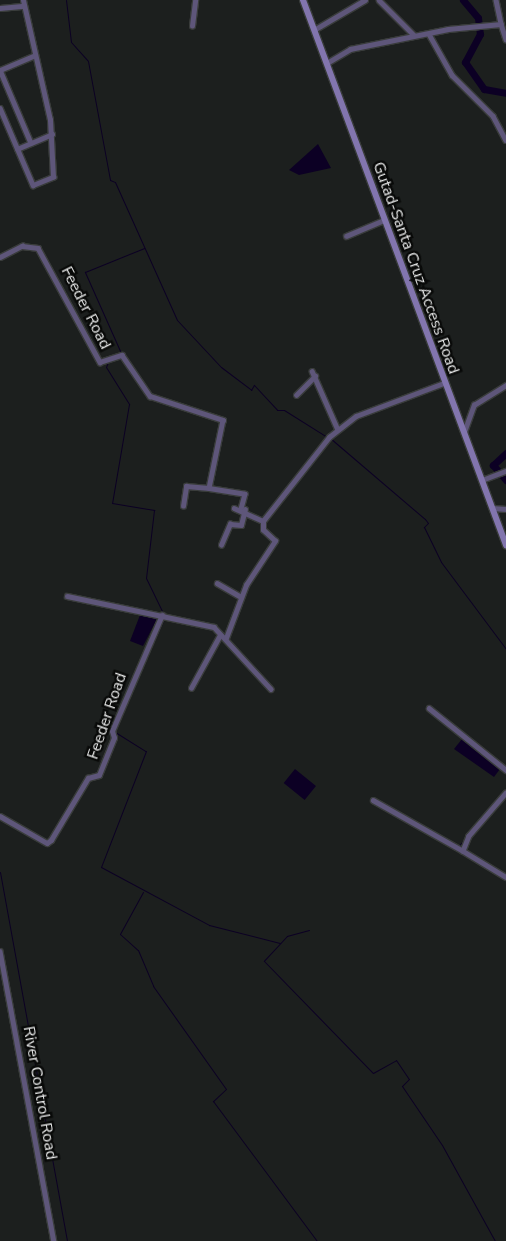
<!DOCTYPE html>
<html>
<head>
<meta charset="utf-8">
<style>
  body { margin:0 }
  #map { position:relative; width:506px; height:1241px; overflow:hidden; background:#1c1f1e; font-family:"Nunito Sans",sans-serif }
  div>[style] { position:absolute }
  .water>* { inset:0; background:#0c0024; transform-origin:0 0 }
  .stream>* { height:1px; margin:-0.5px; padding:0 0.5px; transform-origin:0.5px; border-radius:0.5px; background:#0c0024 }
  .river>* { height:7px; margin:-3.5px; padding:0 3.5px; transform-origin:3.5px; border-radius:3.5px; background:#0c0024 }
  .roads { filter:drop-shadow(1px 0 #393c3b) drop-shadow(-1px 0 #393c3b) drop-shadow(0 1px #393c3b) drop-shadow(0 -1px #393c3b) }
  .minor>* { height:4.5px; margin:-2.25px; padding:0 2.25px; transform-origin:2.25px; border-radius:2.25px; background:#5e567a }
  .secondary>* { height:6px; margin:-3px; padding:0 3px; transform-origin:3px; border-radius:3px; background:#8275ae }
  span { translate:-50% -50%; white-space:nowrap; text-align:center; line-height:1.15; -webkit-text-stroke:5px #080908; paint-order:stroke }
  .street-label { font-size:16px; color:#eaebeb }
</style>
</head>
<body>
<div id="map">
  <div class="water">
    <i style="clip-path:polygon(318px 144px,331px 168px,299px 175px,289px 170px)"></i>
    <i style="clip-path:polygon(140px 615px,158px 617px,143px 646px,130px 641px)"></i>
    <i style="clip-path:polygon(462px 739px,500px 769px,494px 777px,454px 749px)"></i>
    <i style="left:295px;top:769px;width:27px;height:18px;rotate:39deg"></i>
  </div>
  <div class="stream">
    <i style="left:66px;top:0;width:42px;rotate:83.2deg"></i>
    <i style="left:71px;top:42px;width:25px;rotate:48deg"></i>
    <i style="left:88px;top:61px;width:121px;rotate:79.5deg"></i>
    <i style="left:110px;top:180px;width:5px;rotate:22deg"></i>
    <i style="left:115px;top:182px;width:151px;rotate:65.8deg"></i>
    <i style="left:177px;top:320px;width:64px;rotate:46.9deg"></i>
    <i style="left:221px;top:367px;width:38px;rotate:37deg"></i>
    <i style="left:251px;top:390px;width:6px;rotate:-59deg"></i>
    <i style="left:254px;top:385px;width:34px;rotate:47deg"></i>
    <i style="left:277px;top:410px;width:7px"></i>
    <i style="left:284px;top:410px;width:51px;rotate:32.1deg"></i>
    <i style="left:121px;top:353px;width:89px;rotate:-114deg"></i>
    <i style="left:85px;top:272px;width:64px;rotate:-22.1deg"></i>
    <i style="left:108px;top:362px;width:5px;rotate:112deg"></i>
    <i style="left:106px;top:367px;width:44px;rotate:58.1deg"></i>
    <i style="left:129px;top:404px;width:100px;rotate:99.7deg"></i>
    <i style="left:112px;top:503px;width:43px;rotate:9.5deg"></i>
    <i style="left:154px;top:510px;width:68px;rotate:96.7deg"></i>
    <i style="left:146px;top:578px;width:41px;rotate:64.1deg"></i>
    <i style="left:330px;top:438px;width:125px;rotate:40.5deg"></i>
    <i style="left:425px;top:519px;width:5px;rotate:53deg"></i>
    <i style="left:428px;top:523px;width:6px;rotate:135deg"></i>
    <i style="left:424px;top:527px;width:39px;rotate:64deg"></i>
    <i style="left:441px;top:562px;width:109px;rotate:53.2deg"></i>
    <i style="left:145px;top:661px;width:46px;rotate:-65.7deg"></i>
    <i style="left:115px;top:732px;width:36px;rotate:32deg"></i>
    <i style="left:146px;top:751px;width:124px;rotate:111.2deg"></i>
    <i style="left:101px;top:867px;width:123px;rotate:28.2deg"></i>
    <i style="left:209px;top:925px;width:73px;rotate:14.2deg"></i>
    <i style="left:458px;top:847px;width:70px;rotate:-50.8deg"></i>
    <i style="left:0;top:872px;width:375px;rotate:79.7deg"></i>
    <i style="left:143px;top:892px;width:48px;rotate:118.7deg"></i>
    <i style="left:120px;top:934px;width:24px;rotate:42deg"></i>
    <i style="left:138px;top:950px;width:39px;rotate:67deg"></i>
    <i style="left:153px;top:986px;width:126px;rotate:54.7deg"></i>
    <i style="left:226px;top:1089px;width:18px;rotate:137deg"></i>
    <i style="left:213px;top:1101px;width:174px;rotate:53.4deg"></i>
    <i style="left:309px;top:930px;width:23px;rotate:165deg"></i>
    <i style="left:287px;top:936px;width:34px;rotate:133deg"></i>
    <i style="left:264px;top:961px;width:156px;rotate:45.8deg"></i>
    <i style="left:373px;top:1073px;width:26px;rotate:-29deg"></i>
    <i style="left:396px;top:1060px;width:23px;rotate:56deg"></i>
    <i style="left:409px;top:1079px;width:10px;rotate:135deg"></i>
    <i style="left:402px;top:1086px;width:71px;rotate:55.9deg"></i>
    <i style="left:442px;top:1145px;width:110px;rotate:61.1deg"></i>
  </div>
  <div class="river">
    <i style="left:463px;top:0;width:23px;rotate:50deg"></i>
    <i style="left:478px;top:18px;width:16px;rotate:83deg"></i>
    <i style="left:480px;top:34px;width:32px;rotate:118deg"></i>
    <i style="left:465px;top:62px;width:33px;rotate:55deg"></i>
    <i style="left:484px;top:89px;width:22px;rotate:10deg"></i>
    <i style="left:506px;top:453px;width:18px;rotate:137deg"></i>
    <i style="left:493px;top:465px;width:20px;rotate:49deg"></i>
  </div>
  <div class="roads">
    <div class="minor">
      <i style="left:379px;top:0;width:49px;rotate:45deg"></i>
      <i style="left:496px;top:0;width:25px;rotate:78deg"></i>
      <i style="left:0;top:8px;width:24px;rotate:-5deg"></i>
      <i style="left:192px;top:26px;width:26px;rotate:-83deg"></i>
      <i style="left:314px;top:30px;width:59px;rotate:-30.5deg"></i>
      <i style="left:429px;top:34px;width:47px;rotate:60.7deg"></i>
      <i style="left:452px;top:75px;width:58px;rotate:45deg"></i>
      <i style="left:493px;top:116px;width:27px;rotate:62deg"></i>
      <i style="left:327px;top:63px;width:27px;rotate:-31deg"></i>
      <i style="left:350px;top:49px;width:100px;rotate:-11.5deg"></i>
      <i style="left:448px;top:29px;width:53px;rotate:-5.4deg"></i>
      <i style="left:501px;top:24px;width:16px;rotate:72deg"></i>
      <i style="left:0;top:70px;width:79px;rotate:67deg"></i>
      <i style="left:0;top:70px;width:38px;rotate:-23deg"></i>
      <i style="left:0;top:108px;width:84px;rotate:66.8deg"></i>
      <i style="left:33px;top:185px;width:22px;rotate:-22deg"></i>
      <i style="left:53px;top:177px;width:57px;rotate:-93deg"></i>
      <i style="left:50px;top:120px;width:123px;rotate:-102.7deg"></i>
      <i style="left:17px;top:149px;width:38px;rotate:-23deg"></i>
      <i style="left:346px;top:236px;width:41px;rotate:-22.8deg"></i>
      <i style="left:0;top:257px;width:25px;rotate:-27deg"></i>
      <i style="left:22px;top:246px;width:16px;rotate:7deg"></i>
      <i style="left:38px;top:248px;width:130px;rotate:61.5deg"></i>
      <i style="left:100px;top:362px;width:23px;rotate:-18deg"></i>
      <i style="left:122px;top:355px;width:50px;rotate:55.7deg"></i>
      <i style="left:150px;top:396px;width:77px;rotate:18.2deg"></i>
      <i style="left:223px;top:420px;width:69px;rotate:101.6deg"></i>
      <i style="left:209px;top:488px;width:36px;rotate:9deg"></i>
      <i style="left:245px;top:494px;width:16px;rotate:105deg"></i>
      <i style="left:312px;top:371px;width:64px;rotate:66.2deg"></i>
      <i style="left:296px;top:395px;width:27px;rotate:-45deg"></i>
      <i style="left:464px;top:432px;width:29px;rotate:-70deg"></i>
      <i style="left:474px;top:405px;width:38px;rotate:-32deg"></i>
      <i style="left:482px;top:480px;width:26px;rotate:-21deg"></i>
      <i style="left:183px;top:506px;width:20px;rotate:-81deg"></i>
      <i style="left:186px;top:486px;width:23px;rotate:5deg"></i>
      <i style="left:234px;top:508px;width:32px;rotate:24deg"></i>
      <i style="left:492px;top:508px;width:14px;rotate:4deg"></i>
      <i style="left:221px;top:545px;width:23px;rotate:-67deg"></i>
      <i style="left:230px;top:524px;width:11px;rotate:5deg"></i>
      <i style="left:241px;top:525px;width:16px;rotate:-76deg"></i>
      <i style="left:217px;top:583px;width:28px;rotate:30deg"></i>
      <i style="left:67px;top:596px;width:150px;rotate:11.9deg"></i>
      <i style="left:214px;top:627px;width:84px;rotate:47.4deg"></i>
      <i style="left:226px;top:638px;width:57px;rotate:-69.3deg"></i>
      <i style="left:246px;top:585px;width:53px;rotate:-56.6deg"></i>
      <i style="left:275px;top:541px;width:16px;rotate:-137deg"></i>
      <i style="left:263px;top:530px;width:9px;rotate:-90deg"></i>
      <i style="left:263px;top:521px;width:107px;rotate:-51.8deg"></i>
      <i style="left:329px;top:437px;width:34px;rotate:-38deg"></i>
      <i style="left:356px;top:416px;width:94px;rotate:-20.6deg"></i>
      <i style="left:191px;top:688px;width:60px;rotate:-61.3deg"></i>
      <i style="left:429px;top:708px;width:99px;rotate:38.8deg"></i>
      <i style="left:506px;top:793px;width:57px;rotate:130.7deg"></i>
      <i style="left:469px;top:836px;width:16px;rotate:112deg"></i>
      <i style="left:463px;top:851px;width:50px;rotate:31.2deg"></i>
      <i style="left:373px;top:800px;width:103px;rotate:29.5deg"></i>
      <i style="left:0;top:816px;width:54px;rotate:29.9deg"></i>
      <i style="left:47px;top:843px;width:5px;rotate:-37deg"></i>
      <i style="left:51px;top:840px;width:72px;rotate:-59.2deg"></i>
      <i style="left:88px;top:778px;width:11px;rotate:-15deg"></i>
      <i style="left:99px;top:775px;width:40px;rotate:-68deg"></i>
      <i style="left:114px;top:738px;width:7px;rotate:-106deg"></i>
      <i style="left:112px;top:731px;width:126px;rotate:-66.7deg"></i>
      <i style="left:0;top:951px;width:295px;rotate:79.5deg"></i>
    </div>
    <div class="secondary">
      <i style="left:303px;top:0;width:582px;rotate:69.57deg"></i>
    </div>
  </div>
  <div class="street-label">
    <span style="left:416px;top:268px;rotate:70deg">Gutad-Santa Cruz Access Road</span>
    <span style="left:86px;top:308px;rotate:63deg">Feeder Road</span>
    <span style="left:107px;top:716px;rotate:-71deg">Feeder Road</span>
    <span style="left:40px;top:1093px;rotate:80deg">River Control Road</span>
  </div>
</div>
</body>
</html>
